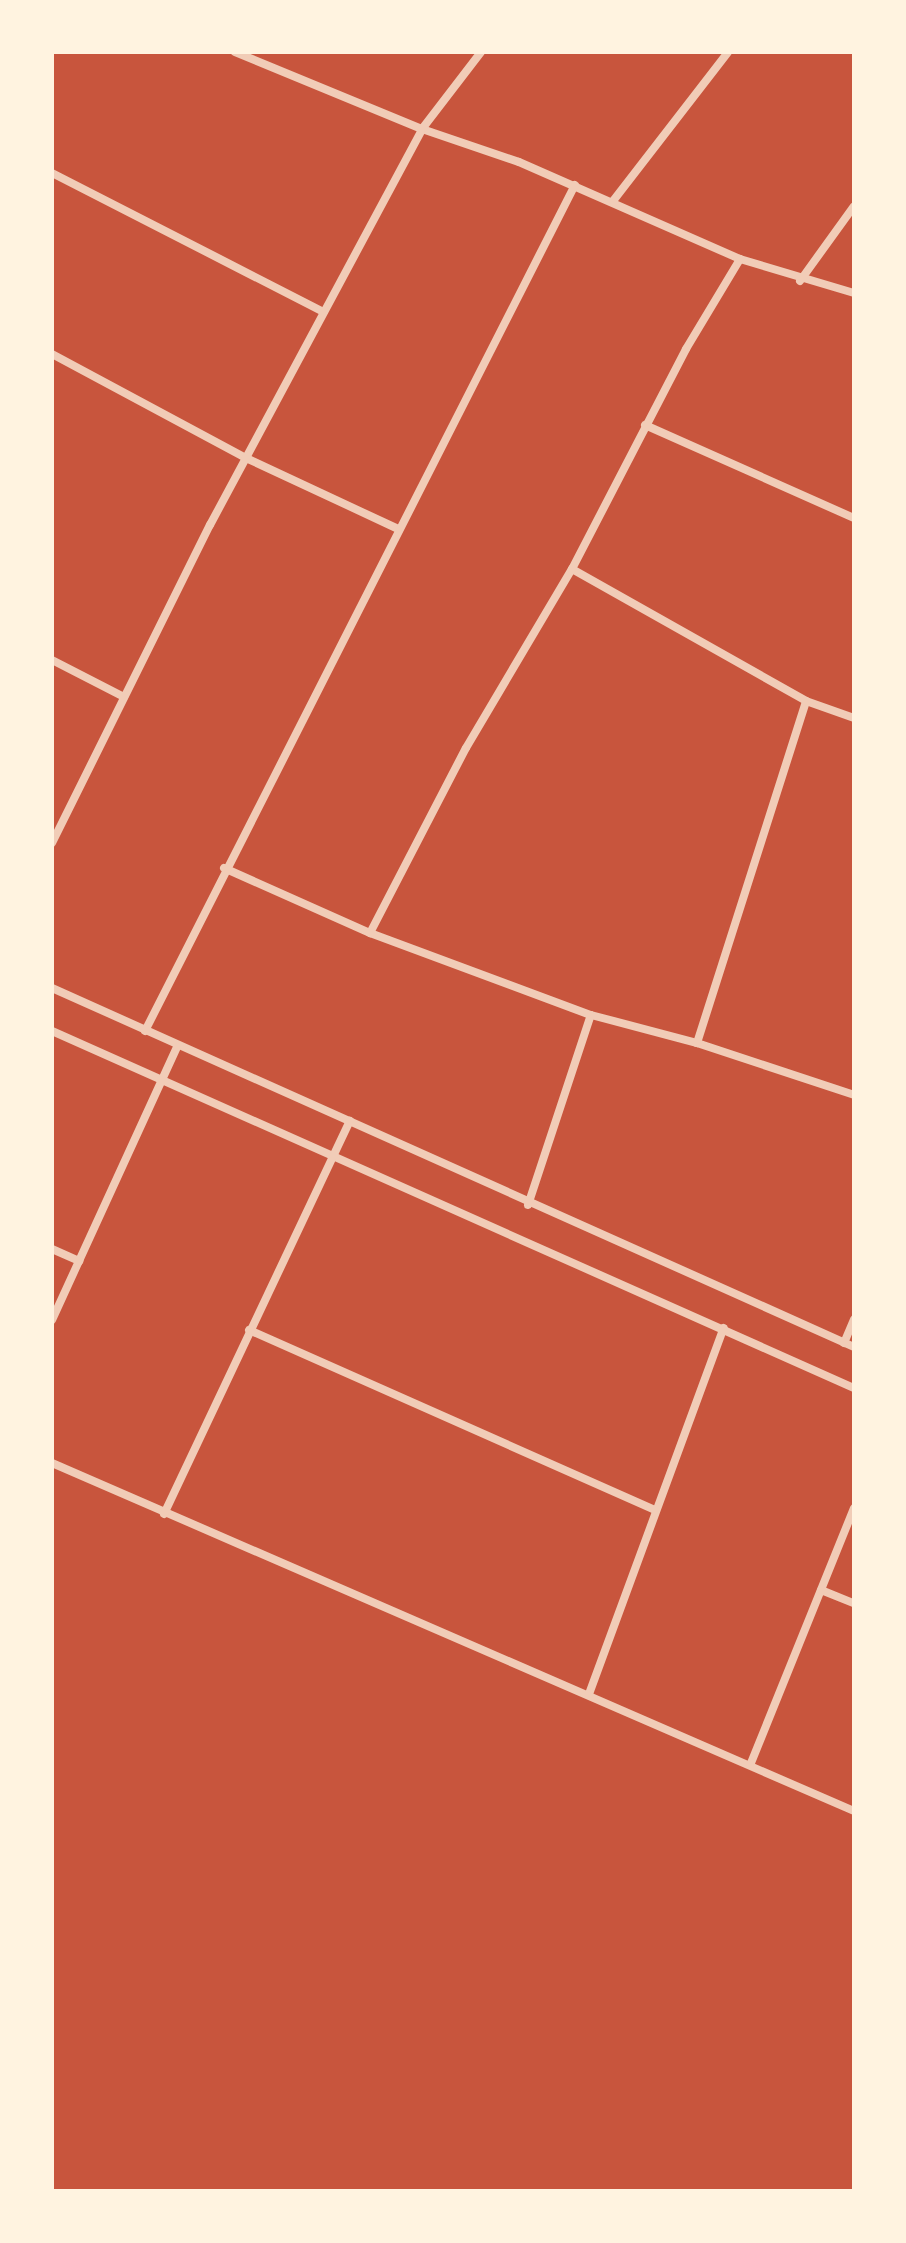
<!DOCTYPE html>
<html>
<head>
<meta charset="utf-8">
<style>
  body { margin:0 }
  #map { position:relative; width:906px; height:2243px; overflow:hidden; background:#c8553d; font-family:"Space Grotesk",sans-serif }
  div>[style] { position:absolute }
  .minor>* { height:8px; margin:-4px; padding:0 4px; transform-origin:4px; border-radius:4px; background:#f1ccb7 }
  span { translate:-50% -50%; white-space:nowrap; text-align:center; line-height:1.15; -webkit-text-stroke:6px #fff3e0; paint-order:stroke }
  .frame { position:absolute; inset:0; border:54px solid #fff3e0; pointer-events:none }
</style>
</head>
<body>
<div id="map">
  <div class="minor">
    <i style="left:235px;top:52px;width:202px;rotate:22.4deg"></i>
    <i style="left:422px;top:129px;width:102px;rotate:18.8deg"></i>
    <i style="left:519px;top:162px;width:241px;rotate:23.7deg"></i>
    <i style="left:740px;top:259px;width:119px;rotate:16.6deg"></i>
    <i style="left:52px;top:173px;width:305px;rotate:27.1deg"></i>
    <i style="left:613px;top:201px;width:188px;rotate:-52.3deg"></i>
    <i style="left:800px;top:281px;width:92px;rotate:-54.2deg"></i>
    <i style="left:52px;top:354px;width:220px;rotate:28.2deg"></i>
    <i style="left:246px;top:458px;width:168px;rotate:25deg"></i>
    <i style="left:645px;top:425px;width:229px;rotate:24deg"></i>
    <i style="left:572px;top:569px;width:269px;rotate:29.4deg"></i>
    <i style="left:52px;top:660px;width:81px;rotate:27.2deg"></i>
    <i style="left:52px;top:843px;width:355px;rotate:-63.6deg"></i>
    <i style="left:210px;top:525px;width:449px;rotate:-61.8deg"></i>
    <i style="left:422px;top:129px;width:97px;rotate:-52.5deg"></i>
    <i style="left:224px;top:868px;width:160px;rotate:24deg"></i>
    <i style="left:370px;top:933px;width:236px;rotate:20.4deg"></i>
    <i style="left:591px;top:1015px;width:110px;rotate:14.8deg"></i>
    <i style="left:697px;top:1043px;width:165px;rotate:18.3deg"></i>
    <i style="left:370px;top:933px;width:208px;rotate:-62.6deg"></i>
    <i style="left:466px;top:748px;width:208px;rotate:-59.4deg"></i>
    <i style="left:572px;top:569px;width:248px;rotate:-62.6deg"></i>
    <i style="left:686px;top:349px;width:105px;rotate:-59deg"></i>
    <i style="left:52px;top:988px;width:879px;rotate:24.11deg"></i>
    <i style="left:52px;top:1031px;width:878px;rotate:24deg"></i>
    <i style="left:145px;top:1031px;width:949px;rotate:-63.06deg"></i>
    <i style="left:697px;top:1043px;width:359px;rotate:-72.3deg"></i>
    <i style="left:806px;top:701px;width:51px;rotate:19.5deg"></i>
    <i style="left:528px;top:1205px;width:200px;rotate:-71.7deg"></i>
    <i style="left:52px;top:1249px;width:30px;rotate:24deg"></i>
    <i style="left:52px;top:1320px;width:300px;rotate:-65.4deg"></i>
    <i style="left:249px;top:1330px;width:445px;rotate:23.9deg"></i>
    <i style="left:844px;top:1343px;width:26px;rotate:-67deg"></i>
    <i style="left:52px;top:1463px;width:874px;rotate:23.46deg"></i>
    <i style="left:164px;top:1514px;width:435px;rotate:-64.7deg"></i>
    <i style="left:821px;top:1590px;width:35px;rotate:22deg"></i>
    <i style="left:589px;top:1694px;width:390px;rotate:-69.8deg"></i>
    <i style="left:751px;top:1763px;width:275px;rotate:-68deg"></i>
  </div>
  <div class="frame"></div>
</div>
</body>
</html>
